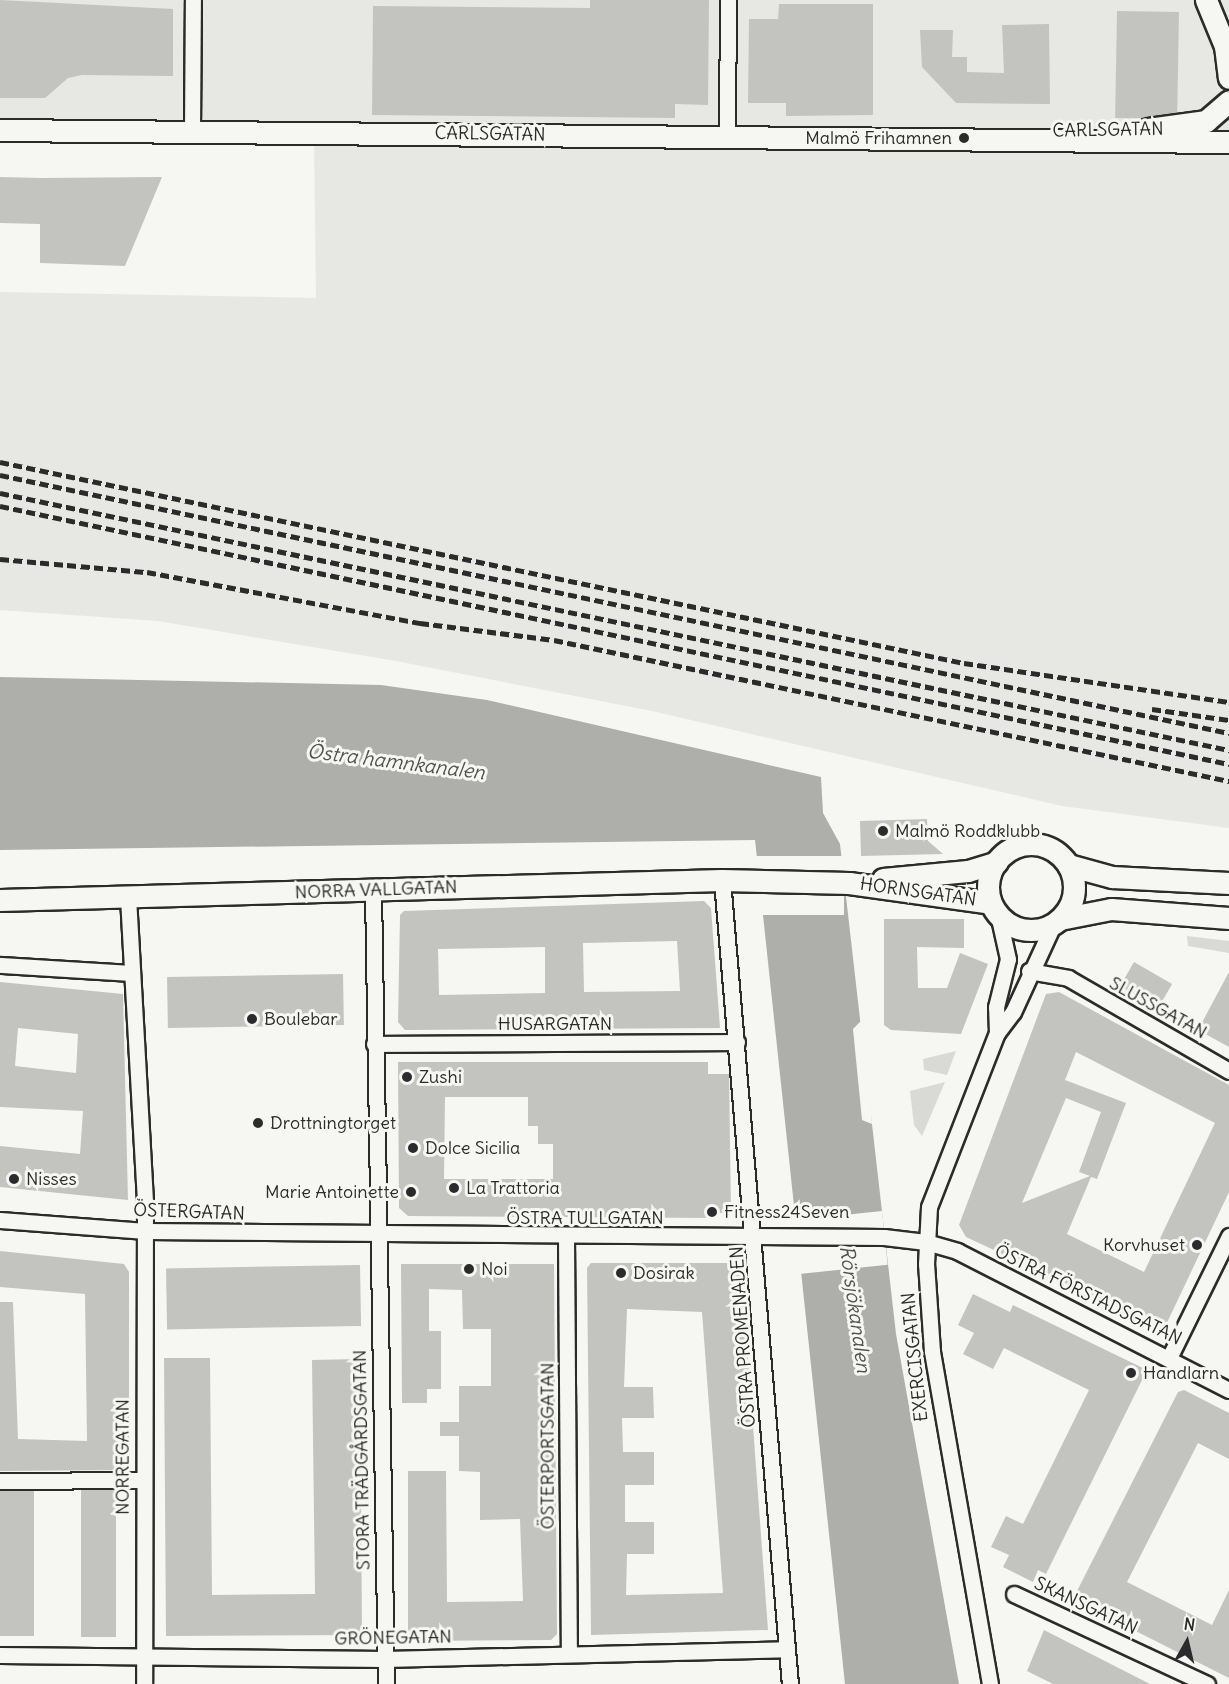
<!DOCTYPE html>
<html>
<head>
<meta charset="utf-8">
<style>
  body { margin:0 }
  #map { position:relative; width:1229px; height:1684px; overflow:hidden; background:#f6f6f2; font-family:Delius,sans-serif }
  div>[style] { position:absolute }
  .built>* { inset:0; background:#e7e7e3 }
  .green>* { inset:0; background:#d9d9d5 }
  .water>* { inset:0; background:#aeaeab }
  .pier>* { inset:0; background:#f6f6f2; transform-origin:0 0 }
  .building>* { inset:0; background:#c3c3c0; transform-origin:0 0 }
  .roads { filter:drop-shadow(2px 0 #2b2b2b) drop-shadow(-2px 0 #2b2b2b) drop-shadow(0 2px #2b2b2b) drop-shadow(0 -2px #2b2b2b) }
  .street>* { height:15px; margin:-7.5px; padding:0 7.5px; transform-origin:7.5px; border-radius:7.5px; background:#f6f6f2 }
  .secondary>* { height:21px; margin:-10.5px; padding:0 10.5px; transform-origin:10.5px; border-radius:10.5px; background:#f6f6f2 }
  .secondary>.ring { margin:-10.5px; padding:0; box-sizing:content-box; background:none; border:21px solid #f6f6f2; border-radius:50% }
  .rail>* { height:4.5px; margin-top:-2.25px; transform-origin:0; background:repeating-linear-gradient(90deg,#2b2b2b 0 9px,transparent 0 13.5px) }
  .dots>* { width:16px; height:16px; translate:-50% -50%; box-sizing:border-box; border:3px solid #f6f6f2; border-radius:50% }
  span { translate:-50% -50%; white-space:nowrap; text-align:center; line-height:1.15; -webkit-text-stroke:6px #f6f6f2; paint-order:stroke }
  .street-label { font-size:18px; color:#2b2b2b }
  .poi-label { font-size:18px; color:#2b2b2b }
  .right { translate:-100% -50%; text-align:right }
  .left { translate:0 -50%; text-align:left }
  .water-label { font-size:20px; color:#525251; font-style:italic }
  .north { position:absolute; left:1157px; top:1612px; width:60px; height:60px; -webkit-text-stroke:4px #f6f6f2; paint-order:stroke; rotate:8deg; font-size:16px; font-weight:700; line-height:24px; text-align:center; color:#2b2b2b }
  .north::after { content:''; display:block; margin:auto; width:21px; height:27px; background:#2b2b2b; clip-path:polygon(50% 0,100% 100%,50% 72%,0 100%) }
</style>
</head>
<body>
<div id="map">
  <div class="built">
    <i style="clip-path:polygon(0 0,1229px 0,1229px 828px,1062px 806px,652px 711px,396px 661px,158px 621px,0 610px,0 292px,316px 298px,314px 139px,0 136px)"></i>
  </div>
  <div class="green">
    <i style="clip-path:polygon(1187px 936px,1229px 941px,1229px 953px,1188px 946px)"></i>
    <i style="clip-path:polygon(956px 1051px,947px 1075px,924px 1070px,923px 1059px)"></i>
    <i style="clip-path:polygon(945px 1082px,922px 1136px,914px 1125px,910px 1091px)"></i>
  </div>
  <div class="water">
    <i style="clip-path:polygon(0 677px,381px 685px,487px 700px,821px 777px,823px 813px,840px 844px,896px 1334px,959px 1684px,845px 1684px,755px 840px,0 850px)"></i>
  </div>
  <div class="pier">
    <i style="left:754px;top:856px;width:90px;height:59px"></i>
    <i style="clip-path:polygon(861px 1021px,870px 1100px,872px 1124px,862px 1120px,853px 1029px)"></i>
    <i style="left:882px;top:1211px;width:54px;height:89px;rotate:84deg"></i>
  </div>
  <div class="building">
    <i style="clip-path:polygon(0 0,173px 9px,173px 76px,82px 75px,68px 78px,45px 98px,0 98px)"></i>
    <i style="clip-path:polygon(590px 0,709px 0,708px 105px,675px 104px,675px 118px,372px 115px,373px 6px,590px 8px)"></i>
    <i style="clip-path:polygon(779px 4px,873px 4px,873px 115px,786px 116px,786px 103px,748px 103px,749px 19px,778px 19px)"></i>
    <i style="left:1117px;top:11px;width:62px;height:107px;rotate:1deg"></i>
    <i style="clip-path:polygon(1049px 24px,1050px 104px,956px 103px,922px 67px,920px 30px,953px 30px,952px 57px,967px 57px,967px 72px,1004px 73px,1002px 25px)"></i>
    <i style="clip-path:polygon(0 177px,41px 178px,162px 177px,125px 266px,40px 263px,40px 224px,0 223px)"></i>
    <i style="clip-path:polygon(927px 819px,928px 841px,943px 854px,861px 856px,860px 821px)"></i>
    <i style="clip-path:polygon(evenodd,704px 901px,711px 908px,720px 1028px,405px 1030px,398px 1022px,400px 915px,404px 911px,704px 901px,677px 941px,680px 991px,584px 992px,583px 943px,677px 941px,704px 901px,545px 947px,545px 993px,439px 995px,438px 949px,545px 947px)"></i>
    <i style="clip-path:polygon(884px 919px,964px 919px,964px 948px,917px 947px,918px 988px,947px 988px,960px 953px,988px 964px,961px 1034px,891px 1030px,884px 1025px)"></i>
    <i style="left:1134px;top:962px;width:44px;height:28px;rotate:30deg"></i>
    <i style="clip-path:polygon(1229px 972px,1229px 1047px,1198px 1030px)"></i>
    <i style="left:343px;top:974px;width:51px;height:176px;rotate:89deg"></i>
    <i style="clip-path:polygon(evenodd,0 982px,123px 994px,128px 1200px,0 1187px,0 1146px,80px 1154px,83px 1111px,0 1107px,0 982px,18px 1028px,78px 1034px,76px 1073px,15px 1066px,18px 1028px)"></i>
    <i style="clip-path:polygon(evenodd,1059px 992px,1229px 1085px,1229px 1192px,1164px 1329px,966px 1237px,959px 1225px,1046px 994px,1059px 992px,1076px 1052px,1215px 1123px,1144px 1272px,1067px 1234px,1091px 1177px,1097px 1179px,1126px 1103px,1065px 1080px,1076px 1052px,1059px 992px,1066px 1098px,1101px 1112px,1079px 1172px,1090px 1176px,1022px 1203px,1066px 1098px)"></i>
    <i style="clip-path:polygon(evenodd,398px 1062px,708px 1062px,708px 1074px,729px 1074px,731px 1213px,715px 1213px,715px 1218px,408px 1216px,399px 1208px,398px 1062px,445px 1097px,528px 1097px,528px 1126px,538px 1126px,538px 1144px,553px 1144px,553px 1179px,444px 1179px,445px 1097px)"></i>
    <i style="clip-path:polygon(0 1251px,124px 1264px,129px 1272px,129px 1470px,0 1471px,0 1302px,13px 1302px,18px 1439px,87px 1441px,85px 1294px,0 1287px)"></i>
    <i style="clip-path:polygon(evenodd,591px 1263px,741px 1263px,768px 1630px,591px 1635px,587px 1268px,591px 1263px,627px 1309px,702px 1312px,723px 1593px,626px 1595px,627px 1554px,654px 1554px,654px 1522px,625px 1522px,625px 1485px,654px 1485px,654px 1452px,623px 1452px,622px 1418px,654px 1418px,653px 1387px,624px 1387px,627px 1309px)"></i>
    <i style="clip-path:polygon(401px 1264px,554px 1264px,557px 1634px,551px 1640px,408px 1641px,408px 1471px,446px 1471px,447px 1602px,523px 1601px,520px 1519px,480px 1520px,480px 1472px,459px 1471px,459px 1436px,440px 1436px,440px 1422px,459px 1422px,459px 1386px,491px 1386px,491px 1329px,463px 1329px,462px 1290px,429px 1289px,429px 1331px,441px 1331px,441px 1389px,427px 1389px,427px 1403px,402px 1403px)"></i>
    <i style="left:360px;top:1265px;width:61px;height:194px;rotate:89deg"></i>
    <i style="clip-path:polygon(973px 1294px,1010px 1312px,1013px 1305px,1147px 1370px,1046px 1574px,1038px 1570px,1033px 1582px,1003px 1567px,1009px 1555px,991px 1547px,1006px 1516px,1023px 1524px,1089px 1390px,1004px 1348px,993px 1369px,963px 1354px,974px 1333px,958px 1325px)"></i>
    <i style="clip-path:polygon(164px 1358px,210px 1358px,212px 1595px,315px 1594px,312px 1360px,360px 1359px,362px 1635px,166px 1636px)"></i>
    <i style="clip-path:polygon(1184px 1390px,1229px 1413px,1229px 1459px,1198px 1443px,1127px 1582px,1212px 1625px,1229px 1590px,1229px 1678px,1078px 1602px,1075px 1595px,1178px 1392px)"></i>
    <i style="left:81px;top:1490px;width:35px;height:147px"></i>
    <i style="left:0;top:1491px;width:34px;height:145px"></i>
    <i style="clip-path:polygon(1044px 1630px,1150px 1684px,1053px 1684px,1027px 1671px)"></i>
  </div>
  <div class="roads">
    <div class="street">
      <i style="left:192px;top:131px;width:131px;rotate:-89.6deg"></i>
      <i style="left:727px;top:136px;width:136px;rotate:-89.6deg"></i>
      <i style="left:722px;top:880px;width:807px;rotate:85.17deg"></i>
      <i style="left:373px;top:890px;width:794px;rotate:89.06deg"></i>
      <i style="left:128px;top:897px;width:306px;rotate:86.8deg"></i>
      <i style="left:145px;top:1203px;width:481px;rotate:90.1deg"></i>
      <i style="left:0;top:965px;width:132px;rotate:3.5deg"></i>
      <i style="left:1029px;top:971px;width:40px;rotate:10deg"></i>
      <i style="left:1068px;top:978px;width:186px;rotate:30deg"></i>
      <i style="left:997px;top:1033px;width:26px;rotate:-92deg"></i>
      <i style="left:996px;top:1007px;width:49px;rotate:-76deg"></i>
      <i style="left:1008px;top:959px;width:46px;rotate:-102.5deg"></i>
      <i style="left:374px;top:1044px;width:363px;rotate:-0.3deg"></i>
      <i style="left:0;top:1220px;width:146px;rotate:4.3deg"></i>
      <i style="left:146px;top:1231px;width:738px;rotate:0.47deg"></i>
      <i style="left:884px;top:1237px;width:42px;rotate:6.8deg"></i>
      <i style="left:926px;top:1242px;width:32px;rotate:16deg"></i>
      <i style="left:957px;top:1251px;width:305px;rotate:27.1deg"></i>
      <i style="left:566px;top:1237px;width:417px;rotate:89.6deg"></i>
      <i style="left:1170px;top:1356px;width:134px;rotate:-63.8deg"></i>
      <i style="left:0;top:1481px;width:142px;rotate:-0.4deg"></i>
      <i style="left:1014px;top:1594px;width:213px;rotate:25deg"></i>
      <i style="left:0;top:1655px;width:385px;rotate:0.6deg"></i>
      <i style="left:385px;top:1659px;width:402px;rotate:-1.4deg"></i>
      <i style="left:990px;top:1684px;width:338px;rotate:-99.9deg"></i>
      <i style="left:932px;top:1351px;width:87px;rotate:-93.9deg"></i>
      <i style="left:926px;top:1264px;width:57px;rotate:-87deg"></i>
      <i style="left:929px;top:1207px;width:187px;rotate:-68.7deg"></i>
      <i style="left:997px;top:1033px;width:26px;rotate:-53deg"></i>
      <i style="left:1013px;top:1012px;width:96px;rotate:-65.3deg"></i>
    </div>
    <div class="secondary">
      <i style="left:1206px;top:0;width:50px;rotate:67.6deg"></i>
      <i style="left:1225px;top:46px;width:32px;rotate:83deg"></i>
      <i style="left:1148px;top:129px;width:59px;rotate:-7.9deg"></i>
      <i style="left:1206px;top:121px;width:30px;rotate:-41deg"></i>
      <i style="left:0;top:130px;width:1229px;rotate:0.56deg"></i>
      <i class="ring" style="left:988px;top:844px;width:65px;height:65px"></i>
      <i style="left:1068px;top:865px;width:46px;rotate:15.3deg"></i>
      <i style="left:1112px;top:877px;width:117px;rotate:2.9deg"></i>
      <i style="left:883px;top:879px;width:85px;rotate:-5.4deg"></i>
      <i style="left:968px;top:871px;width:30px;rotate:-17deg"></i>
      <i style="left:0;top:900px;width:722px;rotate:-1.59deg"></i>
      <i style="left:722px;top:880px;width:127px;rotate:1.4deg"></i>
      <i style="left:849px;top:883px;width:143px;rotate:8deg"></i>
      <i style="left:1060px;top:919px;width:52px;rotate:-11.1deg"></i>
      <i style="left:1111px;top:909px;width:118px;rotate:4.4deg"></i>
    </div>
  </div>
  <div class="rail">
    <i style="left:0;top:462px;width:985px;rotate:11.78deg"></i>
    <i style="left:964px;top:663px;width:268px;rotate:8.4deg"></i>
    <i style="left:0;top:475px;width:1256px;rotate:11.86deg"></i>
    <i style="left:0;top:493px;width:1256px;rotate:11.81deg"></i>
    <i style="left:0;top:506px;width:1256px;rotate:11.86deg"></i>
    <i style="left:0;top:559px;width:148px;rotate:5.1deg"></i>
    <i style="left:147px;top:572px;width:278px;rotate:10.6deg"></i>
    <i style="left:420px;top:623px;width:135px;rotate:7.2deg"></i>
    <i style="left:554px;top:640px;width:690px;rotate:11.8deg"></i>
    <i style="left:1152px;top:709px;width:78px;rotate:8.1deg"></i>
  </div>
  <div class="dots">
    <i style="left:964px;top:138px;background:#2b2b2b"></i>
    <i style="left:883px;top:831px;background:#2b2b2b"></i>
    <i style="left:252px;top:1019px;background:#2b2b2b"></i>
    <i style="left:407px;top:1077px;background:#2b2b2b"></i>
    <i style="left:258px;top:1123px;background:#2b2b2b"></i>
    <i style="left:413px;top:1148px;background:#2b2b2b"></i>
    <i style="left:14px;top:1179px;background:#2b2b2b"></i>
    <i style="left:454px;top:1188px;background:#2b2b2b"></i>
    <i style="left:411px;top:1192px;background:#2b2b2b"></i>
    <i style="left:712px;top:1212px;background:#2b2b2b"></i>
    <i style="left:1197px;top:1245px;background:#2b2b2b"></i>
    <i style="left:469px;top:1269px;background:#2b2b2b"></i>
    <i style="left:621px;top:1273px;background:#2b2b2b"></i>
    <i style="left:1131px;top:1373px;background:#2b2b2b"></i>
  </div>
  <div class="street-label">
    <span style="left:1108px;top:130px;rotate:-1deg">CARLSGATAN</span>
    <span style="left:490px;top:134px;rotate:1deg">CARLSGATAN</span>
    <span style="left:376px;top:890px;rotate:-2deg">NORRA VALLGATAN</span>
    <span style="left:918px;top:892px;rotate:8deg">HORNSGATAN</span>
    <span style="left:1158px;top:1008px;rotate:29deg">SLUSSGATAN</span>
    <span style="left:555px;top:1024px">HUSARGATAN</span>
    <span style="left:189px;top:1212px;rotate:2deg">ÖSTERGATAN</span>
    <span style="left:585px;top:1218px">ÖSTRA TULLGATAN</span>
    <span style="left:1088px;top:1295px;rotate:26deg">ÖSTRA FÖRSTADSGATAN</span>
    <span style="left:743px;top:1337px;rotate:-94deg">ÖSTRA PROMENADEN</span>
    <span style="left:915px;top:1357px;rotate:-96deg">EXERCISGATAN</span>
    <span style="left:548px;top:1446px;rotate:-90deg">ÖSTERPORTSGATAN</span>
    <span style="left:123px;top:1457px;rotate:-90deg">NORREGATAN</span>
    <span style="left:362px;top:1460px;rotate:-91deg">STORA TRÄDGÅRDSGATAN</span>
    <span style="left:1086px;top:1606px;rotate:25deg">SKANSGATAN</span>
    <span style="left:393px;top:1638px;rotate:-1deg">GRÖNEGATAN</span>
  </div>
  <div class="poi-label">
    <span class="right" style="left:952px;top:138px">Malmö Frihamnen</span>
    <span class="left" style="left:895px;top:831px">Malmö Roddklubb</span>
    <span class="left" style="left:264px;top:1019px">Boulebar</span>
    <span class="left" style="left:419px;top:1077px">Zushi</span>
    <span class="left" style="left:270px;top:1123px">Drottningtorget</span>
    <span class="left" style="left:425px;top:1148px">Dolce Sicilia</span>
    <span class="left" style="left:26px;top:1179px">Nisses</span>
    <span class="left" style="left:466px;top:1188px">La Trattoria</span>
    <span class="right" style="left:399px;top:1192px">Marie Antoinette</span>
    <span class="left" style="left:724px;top:1212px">Fitness24Seven</span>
    <span class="right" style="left:1185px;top:1245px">Korvhuset</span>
    <span class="left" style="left:481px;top:1269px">Noi</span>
    <span class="left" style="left:633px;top:1273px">Dosirak</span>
    <span class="left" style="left:1143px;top:1373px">Handlarn</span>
  </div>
  <div class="water-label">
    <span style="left:396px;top:761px;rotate:7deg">Östra hamnkanalen</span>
    <span style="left:856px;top:1309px;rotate:82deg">Rörsjökanalen</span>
  </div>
  <div class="north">N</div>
</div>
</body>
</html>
